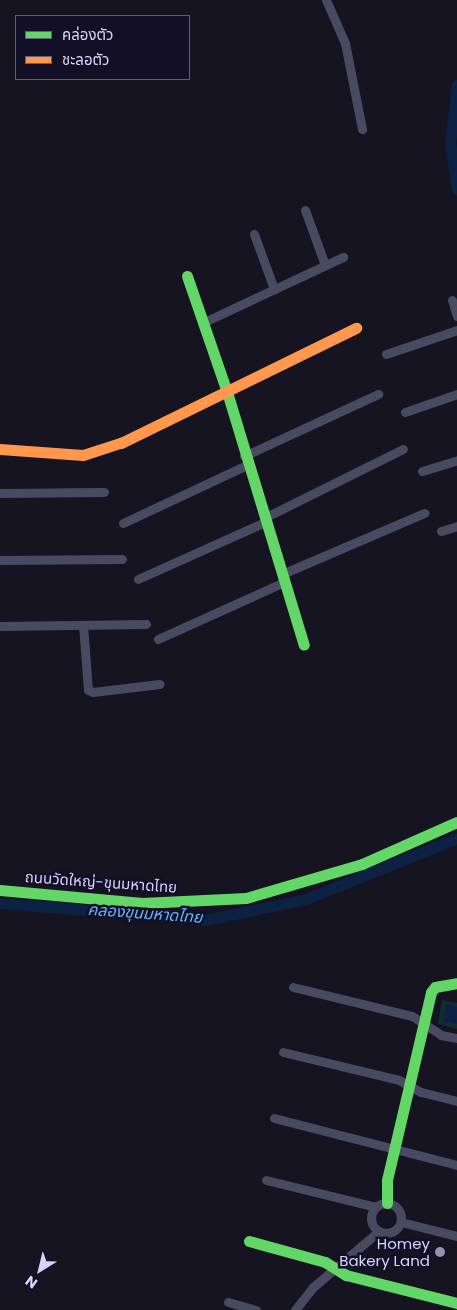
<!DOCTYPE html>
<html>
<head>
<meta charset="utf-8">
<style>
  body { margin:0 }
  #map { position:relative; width:457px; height:1310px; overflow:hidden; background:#161421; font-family:Poppins,"Noto Sans Thai",sans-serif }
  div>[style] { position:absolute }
  .green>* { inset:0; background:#132c2d }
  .water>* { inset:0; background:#0d2144 }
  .canal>* { height:11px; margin:-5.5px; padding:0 5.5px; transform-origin:5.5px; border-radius:5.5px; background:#0d2144 }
  .street>* { height:9px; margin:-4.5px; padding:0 4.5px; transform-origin:4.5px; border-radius:4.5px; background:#4a4962 }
  .street>.ring { margin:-4.5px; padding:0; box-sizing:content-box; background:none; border:9px solid #4a4962; border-radius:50% }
  .fast>* { height:11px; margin:-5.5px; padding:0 5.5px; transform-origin:5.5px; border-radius:5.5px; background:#63d668 }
  .slow>* { height:11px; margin:-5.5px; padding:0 5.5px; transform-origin:5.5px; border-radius:5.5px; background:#ff974d }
  .dots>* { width:14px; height:14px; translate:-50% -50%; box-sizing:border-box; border:2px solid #130f26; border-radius:50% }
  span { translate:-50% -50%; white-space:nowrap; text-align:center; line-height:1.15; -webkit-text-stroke:5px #130f26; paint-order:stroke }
  .street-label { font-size:15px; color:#d9d4ff }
  .poi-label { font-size:15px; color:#d9d4ff }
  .right { translate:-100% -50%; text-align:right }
  .water-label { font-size:16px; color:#62b6ff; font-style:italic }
  .legend { position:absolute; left:15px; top:15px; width:175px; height:65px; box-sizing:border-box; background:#130f26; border:1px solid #625e7d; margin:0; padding:6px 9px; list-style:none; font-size:15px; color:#d9d4ff }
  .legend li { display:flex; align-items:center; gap:10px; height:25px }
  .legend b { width:25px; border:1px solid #625e7d }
  .north { position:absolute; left:15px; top:1245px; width:50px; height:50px; -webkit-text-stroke:4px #130f26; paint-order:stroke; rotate:216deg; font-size:14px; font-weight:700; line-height:20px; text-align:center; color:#d9d4ff }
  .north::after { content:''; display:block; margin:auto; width:18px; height:22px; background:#d9d4ff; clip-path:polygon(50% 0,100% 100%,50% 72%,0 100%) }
</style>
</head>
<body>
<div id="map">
  <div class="green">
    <i style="clip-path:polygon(442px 1000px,457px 1003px,457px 1029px,438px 1024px)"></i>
  </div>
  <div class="water">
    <i style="clip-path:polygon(446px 1004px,457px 1007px,457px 1024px,443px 1021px)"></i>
  </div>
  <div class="canal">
    <i style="left:457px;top:85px;width:58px;rotate:96.9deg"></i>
    <i style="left:450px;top:143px;width:47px;rotate:81.3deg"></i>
    <i style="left:0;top:903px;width:206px;rotate:4.7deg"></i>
    <i style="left:205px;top:920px;width:103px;rotate:-11.7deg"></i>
    <i style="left:306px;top:899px;width:163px;rotate:-22deg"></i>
  </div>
  <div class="street">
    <i style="left:326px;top:0;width:47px;rotate:66.2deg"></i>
    <i style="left:345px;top:43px;width:88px;rotate:78.8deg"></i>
    <i style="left:305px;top:210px;width:59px;rotate:70deg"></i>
    <i style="left:254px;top:234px;width:59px;rotate:70deg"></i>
    <i style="left:452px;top:300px;width:17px;rotate:73deg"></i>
    <i style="left:202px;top:323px;width:156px;rotate:-25.1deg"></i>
    <i style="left:386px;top:354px;width:75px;rotate:-18.7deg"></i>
    <i style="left:405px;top:412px;width:55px;rotate:-19.1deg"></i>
    <i style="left:244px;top:456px;width:148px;rotate:-24.8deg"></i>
    <i style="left:422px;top:471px;width:37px;rotate:-17deg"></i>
    <i style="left:0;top:493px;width:104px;rotate:-0.6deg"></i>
    <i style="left:264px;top:518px;width:155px;rotate:-26.4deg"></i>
    <i style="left:123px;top:523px;width:137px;rotate:-25.1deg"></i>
    <i style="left:441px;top:531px;width:17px;rotate:-17deg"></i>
    <i style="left:0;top:560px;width:122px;rotate:-0.5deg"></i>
    <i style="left:282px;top:574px;width:155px;rotate:-23.2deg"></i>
    <i style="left:138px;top:579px;width:139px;rotate:-24.2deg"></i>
    <i style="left:83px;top:625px;width:65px;rotate:85.6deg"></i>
    <i style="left:88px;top:690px;width:5px;rotate:22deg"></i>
    <i style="left:93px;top:692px;width:67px;rotate:-6.8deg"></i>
    <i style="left:0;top:626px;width:146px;rotate:-0.8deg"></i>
    <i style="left:158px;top:639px;width:138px;rotate:-24.3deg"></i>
    <i style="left:293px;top:987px;width:122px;rotate:13.7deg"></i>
    <i style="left:412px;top:1016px;width:35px;rotate:33deg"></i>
    <i style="left:441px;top:1035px;width:16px;rotate:11deg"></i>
    <i style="left:283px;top:1052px;width:119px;rotate:13.6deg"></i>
    <i style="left:399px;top:1080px;width:25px;rotate:29deg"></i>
    <i style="left:421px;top:1092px;width:37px;rotate:14deg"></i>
    <i style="left:274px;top:1118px;width:189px;rotate:14.4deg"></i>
    <i style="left:266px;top:1180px;width:113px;rotate:13.8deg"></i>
    <i class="ring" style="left:371px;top:1203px;width:21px;height:21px"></i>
    <i style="left:401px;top:1222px;width:58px;rotate:14deg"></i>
    <i style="left:228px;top:1302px;width:29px;rotate:16deg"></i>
    <i style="left:295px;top:1310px;width:28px;rotate:-52deg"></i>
    <i style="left:312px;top:1288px;width:88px;rotate:-40.4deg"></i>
  </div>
  <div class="fast">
    <i style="left:187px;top:276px;width:123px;rotate:71deg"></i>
    <i style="left:227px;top:392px;width:264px;rotate:73.1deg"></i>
    <i style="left:0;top:890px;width:143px;rotate:5.2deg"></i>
    <i style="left:142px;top:903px;width:104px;rotate:-2.8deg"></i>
    <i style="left:246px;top:898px;width:121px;rotate:-16.3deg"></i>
    <i style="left:362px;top:864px;width:104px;rotate:-23.9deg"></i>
    <i style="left:387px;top:1203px;width:23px;rotate:-90deg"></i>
    <i style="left:387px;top:1180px;width:193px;rotate:-76.8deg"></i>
    <i style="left:431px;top:992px;width:6px;rotate:-51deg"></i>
    <i style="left:435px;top:987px;width:22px;rotate:-10deg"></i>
    <i style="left:249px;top:1241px;width:79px;rotate:15.4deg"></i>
    <i style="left:325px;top:1262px;width:25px;rotate:32deg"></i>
    <i style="left:346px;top:1275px;width:114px;rotate:14.2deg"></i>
  </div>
  <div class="slow">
    <i style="left:0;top:449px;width:83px;rotate:4.1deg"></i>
    <i style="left:83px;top:455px;width:40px;rotate:-18deg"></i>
    <i style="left:121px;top:443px;width:262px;rotate:-26.1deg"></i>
  </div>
  <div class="dots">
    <i style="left:440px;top:1252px;background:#9591b1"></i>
  </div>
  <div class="street-label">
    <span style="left:101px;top:882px;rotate:4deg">ถนนวัดใหญ่-ขุนมหาดไทย</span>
  </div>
  <div class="poi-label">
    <span class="right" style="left:430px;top:1252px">Homey<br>Bakery Land</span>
  </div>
  <div class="water-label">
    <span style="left:145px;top:914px;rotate:4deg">คลองขุนมหาดไทย</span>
  </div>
  <ul class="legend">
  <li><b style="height:6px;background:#63d668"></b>คล่องตัว</li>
  <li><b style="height:6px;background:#ff974d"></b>ชะลอตัว</li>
  </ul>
  <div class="north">N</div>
</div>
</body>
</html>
